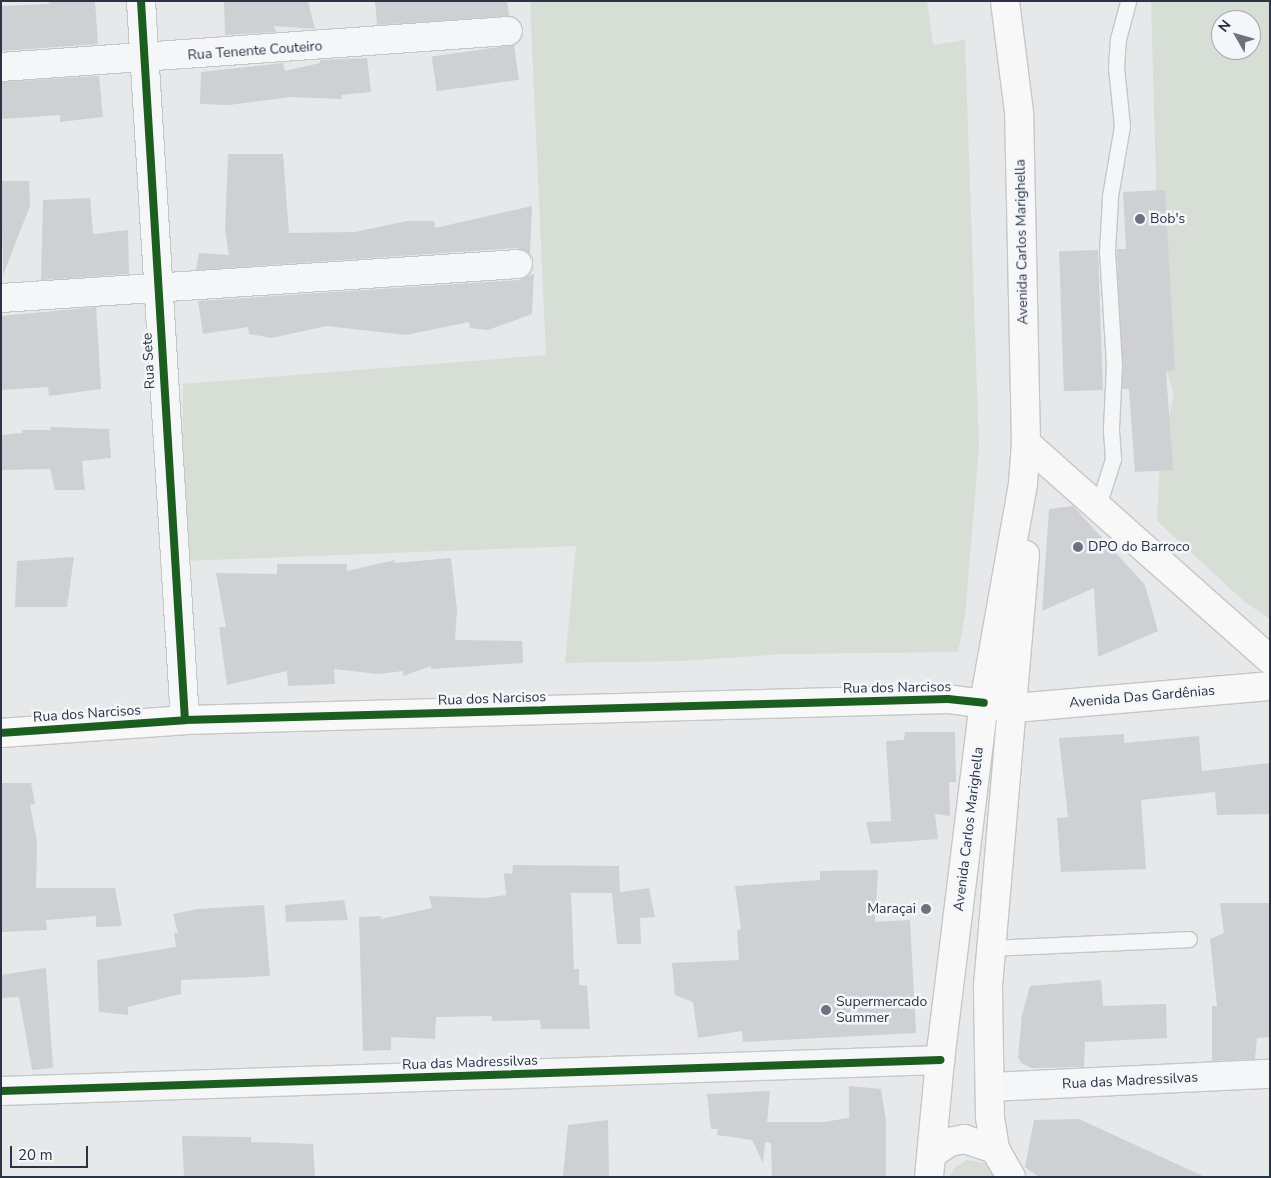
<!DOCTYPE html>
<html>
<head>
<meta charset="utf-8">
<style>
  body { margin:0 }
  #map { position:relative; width:1271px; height:1178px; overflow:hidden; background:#e6e8ea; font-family:"Nunito Sans",sans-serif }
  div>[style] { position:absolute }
  .green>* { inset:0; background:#d6ded6 }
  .building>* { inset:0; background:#ced0d3; transform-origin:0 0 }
  .roads { filter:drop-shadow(1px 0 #c4c6c8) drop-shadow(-1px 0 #c4c6c8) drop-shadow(0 1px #c4c6c8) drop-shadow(0 -1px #c4c6c8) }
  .lane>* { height:15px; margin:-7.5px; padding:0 7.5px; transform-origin:7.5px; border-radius:7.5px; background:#f5f6f7 }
  .street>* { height:28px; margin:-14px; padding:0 14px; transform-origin:14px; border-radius:14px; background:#f5f6f7 }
  .secondary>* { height:28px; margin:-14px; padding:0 14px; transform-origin:14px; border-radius:14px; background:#f8f8f8 }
  .primary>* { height:28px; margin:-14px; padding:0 14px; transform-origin:14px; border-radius:14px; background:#f8f8f8 }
  .cycleway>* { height:8px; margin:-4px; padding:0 4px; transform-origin:4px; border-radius:4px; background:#1b5e20 }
  .dots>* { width:14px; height:14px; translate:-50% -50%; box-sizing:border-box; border:2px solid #f4f6f9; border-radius:50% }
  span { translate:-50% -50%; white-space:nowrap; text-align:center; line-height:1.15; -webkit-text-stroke:5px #f4f6f9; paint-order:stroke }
  .street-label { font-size:14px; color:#2b3445 }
  .poi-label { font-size:14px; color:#2b3445 }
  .left { translate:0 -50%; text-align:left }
  .right { translate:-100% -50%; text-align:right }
  .frame { position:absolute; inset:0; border:2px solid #2b3445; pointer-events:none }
  .north { position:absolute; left:1211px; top:10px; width:50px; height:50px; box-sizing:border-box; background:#f4f6f9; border:1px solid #a4a8b1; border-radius:50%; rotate:308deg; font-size:14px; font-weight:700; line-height:20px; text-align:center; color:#2b3445 }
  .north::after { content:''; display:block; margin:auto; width:18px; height:22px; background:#6c737f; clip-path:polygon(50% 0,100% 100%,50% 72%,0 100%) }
  .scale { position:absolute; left:10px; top:1146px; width:78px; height:22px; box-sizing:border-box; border:2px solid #2b3445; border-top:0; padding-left:6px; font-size:15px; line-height:18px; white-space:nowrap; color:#2b3445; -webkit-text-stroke:4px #f4f6f9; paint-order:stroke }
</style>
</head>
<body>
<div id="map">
  <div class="green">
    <i style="clip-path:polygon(927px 1px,933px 45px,965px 40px,979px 448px,965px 616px,958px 652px,785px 654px,679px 661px,565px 663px,576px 546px,182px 561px,183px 384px,546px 355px,530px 2px)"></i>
    <i style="clip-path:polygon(evenodd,1151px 1px,1270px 1px,1270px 619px,1246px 603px,1157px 521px,1160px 460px,1174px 394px,1161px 355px,1151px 1px,1221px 20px,1251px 20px,1251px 50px,1221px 50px,1221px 20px)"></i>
    <i style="clip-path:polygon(967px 1160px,985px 1163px,998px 1177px,949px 1177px,954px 1168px)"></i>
  </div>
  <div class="building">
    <i style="clip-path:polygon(49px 1px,95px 1px,98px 44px,1px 51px,1px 6px,49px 4px)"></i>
    <i style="clip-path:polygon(224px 1px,308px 1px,315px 29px,274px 26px,276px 32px,225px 35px)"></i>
    <i style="clip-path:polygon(375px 1px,507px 1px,509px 16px,377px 25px)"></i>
    <i style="left:514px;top:45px;width:35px;height:83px;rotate:82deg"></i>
    <i style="clip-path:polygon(367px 58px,371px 92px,341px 95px,342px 99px,291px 97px,229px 105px,200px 104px,201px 72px,283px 63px,285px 71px,320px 63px,320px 60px)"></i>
    <i style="clip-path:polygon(99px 76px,103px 117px,60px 122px,60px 115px,1px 119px,1px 82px)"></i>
    <i style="clip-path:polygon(228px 154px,283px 154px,289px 233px,355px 232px,407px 221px,434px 221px,435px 228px,532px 206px,530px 254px,517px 248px,196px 270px,199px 253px,229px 255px,225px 231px)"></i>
    <i style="clip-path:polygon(1px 181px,29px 181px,30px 206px,3px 275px)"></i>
    <i style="clip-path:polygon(1165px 190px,1175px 370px,1166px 371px,1173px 470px,1135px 472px,1129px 389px,1122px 389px,1117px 249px,1126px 249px,1123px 192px)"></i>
    <i style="clip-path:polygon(90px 198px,93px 234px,128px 230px,129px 274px,41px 280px,43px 200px)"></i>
    <i style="left:1098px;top:250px;width:140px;height:39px;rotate:88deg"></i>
    <i style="clip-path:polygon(534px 274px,532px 314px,488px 330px,470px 328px,469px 322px,406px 335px,326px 326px,272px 338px,249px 334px,248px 327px,203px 334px,198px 301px,519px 280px)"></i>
    <i style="clip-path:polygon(96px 307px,101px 389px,49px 396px,48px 387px,1px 390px,1px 316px)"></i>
    <i style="clip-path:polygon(50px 427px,109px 429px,111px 458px,82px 461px,85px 490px,55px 490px,50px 469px,1px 470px,1px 435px,22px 433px,22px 430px,51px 430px)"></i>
    <i style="clip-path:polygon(1073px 506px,1145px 585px,1158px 631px,1098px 657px,1094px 588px,1042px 611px,1049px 509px)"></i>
    <i style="clip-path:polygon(74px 557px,67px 607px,15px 607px,17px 561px)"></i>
    <i style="clip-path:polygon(451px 558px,457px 609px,455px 640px,522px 641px,523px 663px,431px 669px,431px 666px,403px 676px,403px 671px,378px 674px,334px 669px,335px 684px,288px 686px,287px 671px,227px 685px,219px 627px,226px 627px,216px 573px,277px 574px,277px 564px,347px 564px,347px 571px,395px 560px,395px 563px)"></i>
    <i style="clip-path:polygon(905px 732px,955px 732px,956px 782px,949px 782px,950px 816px,935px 814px,938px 839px,871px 844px,866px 822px,891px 821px,886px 741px,904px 740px)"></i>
    <i style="clip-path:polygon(1124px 734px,1124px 743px,1199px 736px,1202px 771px,1270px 763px,1270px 814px,1217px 815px,1215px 792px,1141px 800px,1146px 869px,1061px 872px,1057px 818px,1068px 817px,1059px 738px)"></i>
    <i style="clip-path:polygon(1px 783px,31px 783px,35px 804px,30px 805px,37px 842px,36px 888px,115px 888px,122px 926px,96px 927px,96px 916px,46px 920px,47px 930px,1px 932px)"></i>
    <i style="clip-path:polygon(513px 865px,619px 866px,620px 892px,649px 888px,655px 917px,640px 918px,641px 944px,617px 944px,612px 893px,571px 893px,574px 969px,579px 969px,579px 985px,587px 986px,590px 1029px,541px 1029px,540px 1020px,492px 1021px,492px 1016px,436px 1017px,435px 1039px,391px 1037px,391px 1050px,363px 1051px,359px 917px,381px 916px,381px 919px,432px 908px,429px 896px,484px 898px,506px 895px,504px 873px,512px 874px)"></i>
    <i style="clip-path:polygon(878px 870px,875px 922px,910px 920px,916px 1033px,743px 1042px,742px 1031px,698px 1038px,693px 1002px,675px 995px,672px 963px,739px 960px,737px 930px,741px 929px,735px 886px,820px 880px,820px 871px)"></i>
    <i style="clip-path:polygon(344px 900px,348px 920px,286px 922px,285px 905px)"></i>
    <i style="clip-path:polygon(1220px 903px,1270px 903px,1270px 1037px,1257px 1038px,1255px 1059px,1212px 1061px,1212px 1006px,1217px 1006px,1210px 939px,1224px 933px)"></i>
    <i style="clip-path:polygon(264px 905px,270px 976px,181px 980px,181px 994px,128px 1007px,128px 1015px,99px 1012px,97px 960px,176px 947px,174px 933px,178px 933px,173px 914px,198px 909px)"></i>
    <i style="clip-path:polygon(46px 968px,53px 1068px,32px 1070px,19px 997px,1px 998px,1px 975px)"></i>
    <i style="clip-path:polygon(1101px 980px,1103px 1006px,1166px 1004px,1167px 1038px,1085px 1042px,1084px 1067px,1031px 1068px,1021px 1063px,1018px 1057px,1022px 1015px,1030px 986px)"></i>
    <i style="clip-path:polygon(849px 1086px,881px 1089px,886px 1121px,886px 1177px,772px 1177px,771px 1143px,765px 1142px,763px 1163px,752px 1140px,717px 1135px,718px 1129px,711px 1129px,707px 1094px,770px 1091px,767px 1122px,823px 1122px,849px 1118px)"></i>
    <i style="clip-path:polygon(1079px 1119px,1205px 1177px,1039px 1177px,1025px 1167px,1034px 1120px)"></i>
    <i style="clip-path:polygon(608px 1120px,609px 1177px,563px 1177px,568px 1125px)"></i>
    <i style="clip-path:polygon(182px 1136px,251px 1137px,251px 1142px,313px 1144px,315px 1177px,184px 1177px)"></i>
  </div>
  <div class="roads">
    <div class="lane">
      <i style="left:1098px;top:506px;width:49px;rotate:-72.3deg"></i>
      <i style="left:1113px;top:459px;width:31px;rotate:-94deg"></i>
      <i style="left:1111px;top:428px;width:63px;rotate:-87.3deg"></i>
      <i style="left:1114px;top:365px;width:113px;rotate:-93.5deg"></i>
      <i style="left:1107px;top:252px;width:56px;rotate:-86.9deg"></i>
      <i style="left:1110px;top:196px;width:71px;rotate:-80.3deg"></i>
      <i style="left:1122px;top:126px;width:59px;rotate:-95.8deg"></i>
      <i style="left:1116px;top:67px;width:28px;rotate:-86deg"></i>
      <i style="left:1118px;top:39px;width:39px;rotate:-75deg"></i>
      <i style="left:991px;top:948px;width:198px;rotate:-2.6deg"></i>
    </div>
    <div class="street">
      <i style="left:141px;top:1px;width:720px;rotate:86.5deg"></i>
      <i style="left:1px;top:67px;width:508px;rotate:-4.06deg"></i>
      <i style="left:1px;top:298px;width:518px;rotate:-3.76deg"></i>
      <i style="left:990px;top:1087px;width:280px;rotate:-2.7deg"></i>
      <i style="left:1px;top:1091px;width:940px;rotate:-1.89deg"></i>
    </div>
    <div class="secondary">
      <i style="left:1026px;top:443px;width:327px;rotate:41.6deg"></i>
      <i style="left:1px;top:733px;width:184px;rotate:-4deg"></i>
      <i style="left:185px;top:720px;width:763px;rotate:-1.58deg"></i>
      <i style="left:948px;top:699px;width:67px;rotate:7.8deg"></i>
      <i style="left:1014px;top:708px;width:257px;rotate:-4.9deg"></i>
    </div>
    <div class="primary">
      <i style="left:932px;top:1154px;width:21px;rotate:-35deg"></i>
      <i style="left:949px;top:1142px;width:15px;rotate:-11deg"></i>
      <i style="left:964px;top:1139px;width:33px;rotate:18deg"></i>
      <i style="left:929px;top:1177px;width:118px;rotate:-84.6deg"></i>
      <i style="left:940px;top:1060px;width:360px;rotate:-83deg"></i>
      <i style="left:984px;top:703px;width:223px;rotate:-79.9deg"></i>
      <i style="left:1023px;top:483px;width:40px;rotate:-85.7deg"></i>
      <i style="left:1026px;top:443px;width:331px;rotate:-91.2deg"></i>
      <i style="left:1019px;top:112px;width:112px;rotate:-97.2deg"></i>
      <i style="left:1011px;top:1177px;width:32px;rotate:-120deg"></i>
      <i style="left:995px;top:1149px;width:32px;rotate:-99deg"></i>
      <i style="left:990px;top:1117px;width:131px;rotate:-90.9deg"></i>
      <i style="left:988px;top:986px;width:433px;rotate:-85.1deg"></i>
    </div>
  </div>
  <div class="cycleway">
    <i style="left:141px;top:1px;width:720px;rotate:86.5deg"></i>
    <i style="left:1px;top:733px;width:184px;rotate:-4deg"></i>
    <i style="left:185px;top:720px;width:763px;rotate:-1.58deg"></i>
    <i style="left:948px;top:699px;width:36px;rotate:6deg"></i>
    <i style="left:1px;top:1091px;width:940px;rotate:-1.89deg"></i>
  </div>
  <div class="dots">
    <i style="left:1140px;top:219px;background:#6c737f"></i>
    <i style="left:1078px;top:547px;background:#6c737f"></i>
    <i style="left:926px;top:909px;background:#6c737f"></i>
    <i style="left:826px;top:1010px;background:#6c737f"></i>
  </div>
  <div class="street-label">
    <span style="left:255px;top:51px;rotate:-4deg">Rua Tenente Couteiro</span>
    <span style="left:1022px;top:242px;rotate:-91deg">Avenida Carlos Marighella</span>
    <span style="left:149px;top:361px;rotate:-93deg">Rua Sete</span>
    <span style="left:897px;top:688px;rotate:-1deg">Rua dos Narcisos</span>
    <span style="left:1142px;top:697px;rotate:-5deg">Avenida Das Gardênias</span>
    <span style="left:492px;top:699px;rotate:-2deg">Rua dos Narcisos</span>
    <span style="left:87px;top:714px;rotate:-4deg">Rua dos Narcisos</span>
    <span style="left:969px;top:829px;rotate:-83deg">Avenida Carlos Marighella</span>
    <span style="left:470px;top:1063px;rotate:-2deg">Rua das Madressilvas</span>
    <span style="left:1130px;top:1081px;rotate:-3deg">Rua das Madressilvas</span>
  </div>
  <div class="poi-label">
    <span class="left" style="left:1150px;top:219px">Bob's</span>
    <span class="left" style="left:1088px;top:547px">DPO do Barroco</span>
    <span class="right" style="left:916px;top:909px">Maraçai</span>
    <span class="left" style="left:836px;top:1010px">Supermercado<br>Summer</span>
  </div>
  <div class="frame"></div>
  <div class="north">N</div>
  <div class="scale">20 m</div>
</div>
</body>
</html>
